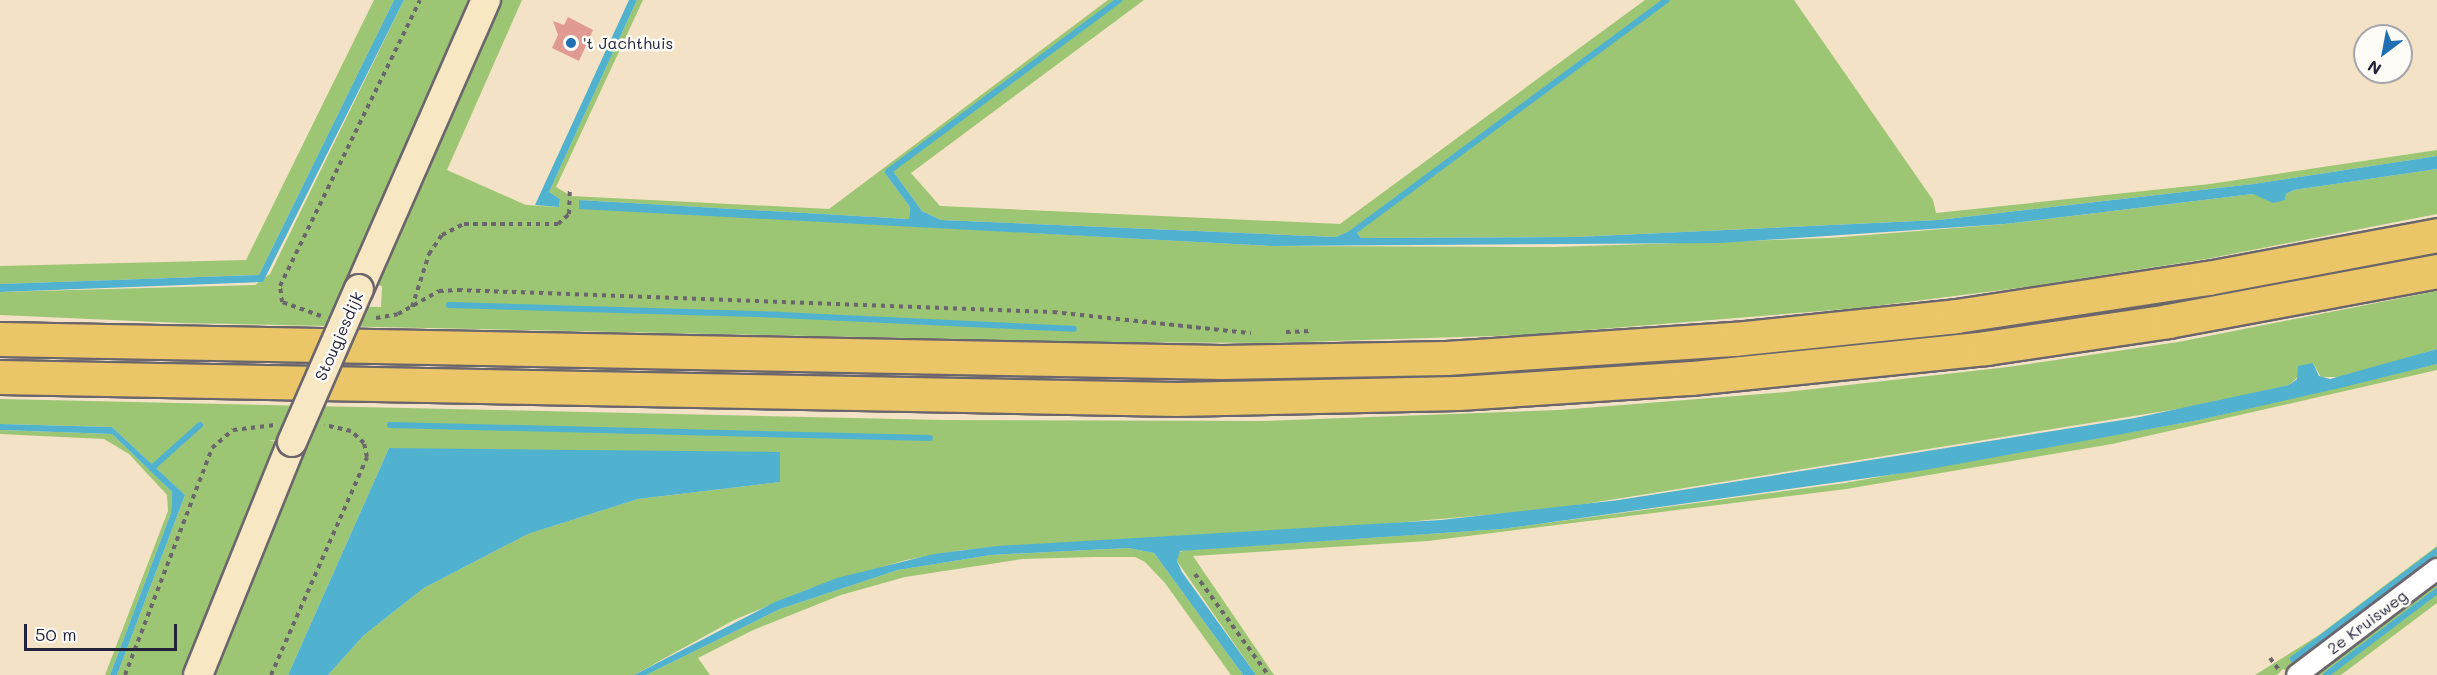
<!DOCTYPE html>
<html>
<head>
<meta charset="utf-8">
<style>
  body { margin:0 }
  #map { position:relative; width:2437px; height:675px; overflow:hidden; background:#f3e2c6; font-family:Mali,sans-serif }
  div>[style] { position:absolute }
  .green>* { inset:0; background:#9cc673 }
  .water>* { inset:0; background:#50b2cf }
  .stream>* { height:6px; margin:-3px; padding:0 3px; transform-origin:3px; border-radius:3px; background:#50b2cf }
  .building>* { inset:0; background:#e09a91 }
  .path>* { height:4px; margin-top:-2px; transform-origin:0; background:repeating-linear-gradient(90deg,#6b656c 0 4.5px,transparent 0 9px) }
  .roads { filter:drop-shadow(2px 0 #6b656c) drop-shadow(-2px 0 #6b656c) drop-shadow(0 2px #6b656c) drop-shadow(0 -2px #6b656c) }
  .street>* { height:20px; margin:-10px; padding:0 10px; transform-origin:10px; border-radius:10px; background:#fff }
  .secondary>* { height:28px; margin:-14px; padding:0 14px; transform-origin:14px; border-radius:14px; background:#f7e8c3 }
  .highway>* { height:33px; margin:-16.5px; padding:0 16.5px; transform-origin:16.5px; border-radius:16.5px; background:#ebc669 }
  .bridges { filter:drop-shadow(2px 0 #6b656c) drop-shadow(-2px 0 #6b656c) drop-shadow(0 2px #6b656c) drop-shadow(0 -2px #6b656c) }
  .secondary-bridge>* { height:28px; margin:-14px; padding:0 14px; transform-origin:14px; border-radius:14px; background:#f7e8c3 }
  .dots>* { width:16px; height:16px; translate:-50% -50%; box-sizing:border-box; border:3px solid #fdfcf7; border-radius:50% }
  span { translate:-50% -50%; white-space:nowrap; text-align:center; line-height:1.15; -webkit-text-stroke:5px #fdfcf7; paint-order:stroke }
  .poi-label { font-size:16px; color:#22223b }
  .left { translate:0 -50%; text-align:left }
  .street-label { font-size:16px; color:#22223b }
  .north { position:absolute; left:2353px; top:24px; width:60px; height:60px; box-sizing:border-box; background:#fdfcf7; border:2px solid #a5a5ac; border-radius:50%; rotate:212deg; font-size:16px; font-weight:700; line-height:24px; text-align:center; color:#22223b }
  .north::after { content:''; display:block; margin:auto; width:21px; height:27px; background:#1f6fb2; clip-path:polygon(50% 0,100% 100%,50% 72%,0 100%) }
  .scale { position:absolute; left:24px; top:624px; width:153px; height:27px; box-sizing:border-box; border:3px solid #22223b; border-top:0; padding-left:8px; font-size:18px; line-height:21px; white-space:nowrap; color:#22223b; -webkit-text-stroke:4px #fdfcf7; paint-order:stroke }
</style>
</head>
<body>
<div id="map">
  <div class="green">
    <i style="clip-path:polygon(374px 0,394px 0,259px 275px,0 284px,0 266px,246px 260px)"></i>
    <i style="clip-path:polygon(404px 0,468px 0,335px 306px,381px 307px,382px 286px,376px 285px,501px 0,522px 0,447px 170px,526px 205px,559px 207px,560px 199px,549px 192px,637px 0,643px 0,556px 187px,571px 196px,829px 209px,1108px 0,1144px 0,911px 173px,940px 206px,1340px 224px,1645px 0,1794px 0,1933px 200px,1936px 213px,2210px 184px,2437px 150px,2437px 156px,2253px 184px,1938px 220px,1575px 237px,1361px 238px,1354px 229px,1336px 237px,941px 220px,922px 211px,890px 167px,884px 172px,910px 207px,909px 219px,579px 200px,579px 208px,1271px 246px,1554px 247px,1830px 238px,2005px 224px,2253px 194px,2285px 200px,2286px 194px,2294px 190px,2437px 169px,2437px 214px,2206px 259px,2034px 286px,1859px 308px,1525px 335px,1269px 343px,1103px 342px,180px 323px,0 315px,0 292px,255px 285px,270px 274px)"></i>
    <i style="clip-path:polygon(2437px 291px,2437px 349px,2341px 377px,2321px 377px,2313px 363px,2289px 385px,2209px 404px,1553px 509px,1337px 528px,963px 550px,906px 560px,808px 589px,734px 620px,634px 675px,328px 675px,364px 635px,424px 588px,528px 534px,638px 499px,780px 482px,389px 448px,288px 675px,214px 675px,309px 442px,269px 440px,276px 442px,181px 675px,117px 675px,185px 495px,112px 427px,0 424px,0 399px,945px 420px,1263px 421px,1559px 410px,1786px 392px,2008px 367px,2178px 342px)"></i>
    <i style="clip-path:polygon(2437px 364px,2437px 370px,2112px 444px,1846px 489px,1428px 541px,1193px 556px,1274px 675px,1256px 675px,1177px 561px,1179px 552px,1187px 550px,1502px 529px,1845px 483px,2199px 420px)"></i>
    <i style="clip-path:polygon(0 430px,112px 434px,172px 492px,171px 513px,110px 675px,105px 675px,168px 511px,167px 495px,129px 454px,104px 439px,0 434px)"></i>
    <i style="clip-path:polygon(2437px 546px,2437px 563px,2289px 672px,2283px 669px,2277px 675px,2255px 675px,2319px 635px)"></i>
    <i style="clip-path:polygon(1128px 548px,1154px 553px,1243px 675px,1231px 675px,1165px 583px,1145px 562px,1135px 557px,1093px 557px,1023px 559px,905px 577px,841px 595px,751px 631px,698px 658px,710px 675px,646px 675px,780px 609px,898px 570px,991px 555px)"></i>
    <i style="clip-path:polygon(2437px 574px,2437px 603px,2341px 675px,2304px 675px)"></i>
  </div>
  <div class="water">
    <i style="clip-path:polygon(394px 0,404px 0,263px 282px,0 292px,0 284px,259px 275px)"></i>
    <i style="clip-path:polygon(629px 0,637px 0,549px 192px,560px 199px,559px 207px,535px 205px)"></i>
    <i style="clip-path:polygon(2437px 156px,2437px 169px,2294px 190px,2286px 194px,2285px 200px,2273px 203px,2253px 194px,2005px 224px,1720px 243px,1271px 246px,579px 209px,579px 200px,909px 219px,910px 207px,884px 172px,890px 167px,922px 211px,941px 220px,1336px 237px,1354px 229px,1361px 238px,1575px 237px,1938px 220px,2253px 184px)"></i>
    <i style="clip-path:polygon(2437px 349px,2437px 364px,2340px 388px,2199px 420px,1925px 470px,1502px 529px,1180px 551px,1177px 561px,1182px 572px,1256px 675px,1243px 675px,1154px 553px,1128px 548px,991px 555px,898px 570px,780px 609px,646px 675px,634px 675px,775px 602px,837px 578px,934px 554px,997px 546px,1441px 520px,1619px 500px,2135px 418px,2289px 385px,2297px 379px,2298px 366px,2313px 363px,2319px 376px,2330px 379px)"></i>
    <i style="clip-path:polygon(0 424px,112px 427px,185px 495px,117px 675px,110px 675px,171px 513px,172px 492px,112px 434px,0 430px)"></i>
    <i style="clip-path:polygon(389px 448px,780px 452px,780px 482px,638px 499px,528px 534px,424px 588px,364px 635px,328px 675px,288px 675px)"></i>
  </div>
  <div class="stream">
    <i style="left:891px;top:174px;width:4px;rotate:-124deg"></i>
    <i style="left:889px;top:171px;width:287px;rotate:-36.6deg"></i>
    <i style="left:1349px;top:235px;width:395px;rotate:-36.5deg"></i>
    <i style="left:449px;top:305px;width:331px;rotate:1.7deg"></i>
    <i style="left:780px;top:315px;width:294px;rotate:2.7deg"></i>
    <i style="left:390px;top:425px;width:540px;rotate:1.38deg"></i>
    <i style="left:153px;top:467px;width:63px;rotate:-41.8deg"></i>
    <i style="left:2293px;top:659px;width:180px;rotate:-36.9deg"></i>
    <i style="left:2326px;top:675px;width:139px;rotate:-37.1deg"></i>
  </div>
  <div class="building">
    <i style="clip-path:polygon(568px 17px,593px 30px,579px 61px,552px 48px,558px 35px,553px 21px,564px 25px)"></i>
  </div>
  <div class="path">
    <i style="left:412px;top:307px;width:56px;rotate:-72.2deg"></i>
    <i style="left:429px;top:254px;width:23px;rotate:-56deg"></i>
    <i style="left:442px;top:235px;width:25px;rotate:-27deg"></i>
    <i style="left:464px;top:224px;width:94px"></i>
    <i style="left:558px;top:224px;width:15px;rotate:-42deg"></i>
    <i style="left:569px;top:214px;width:25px;rotate:-88deg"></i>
    <i style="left:321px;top:316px;width:41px;rotate:-160.3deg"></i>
    <i style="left:282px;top:302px;width:16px;rotate:-97deg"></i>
    <i style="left:280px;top:286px;width:318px;rotate:-63.9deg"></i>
    <i style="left:376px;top:318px;width:22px;rotate:-10deg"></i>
    <i style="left:398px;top:314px;width:47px;rotate:-29.3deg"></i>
    <i style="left:439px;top:291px;width:19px;rotate:-3deg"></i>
    <i style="left:458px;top:290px;width:595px;rotate:2.12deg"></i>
    <i style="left:1053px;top:312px;width:199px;rotate:6.1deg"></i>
    <i style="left:1286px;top:332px;width:26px;rotate:-2deg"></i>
    <i style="left:1195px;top:574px;width:125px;rotate:54.1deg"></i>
    <i style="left:2270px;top:658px;width:15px;rotate:53deg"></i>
    <i style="left:125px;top:675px;width:243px;rotate:-69deg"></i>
    <i style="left:212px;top:448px;width:28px;rotate:-41deg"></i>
    <i style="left:233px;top:430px;width:42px;rotate:-6.8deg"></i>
    <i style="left:271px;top:675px;width:238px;rotate:-66.2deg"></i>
    <i style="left:367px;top:457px;width:14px;rotate:-102deg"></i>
    <i style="left:364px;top:443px;width:18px;rotate:-137deg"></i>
    <i style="left:351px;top:431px;width:27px;rotate:-167deg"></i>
  </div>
  <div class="roads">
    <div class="street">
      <i style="left:2297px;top:675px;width:176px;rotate:-37.1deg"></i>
    </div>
    <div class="secondary">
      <i style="left:359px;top:289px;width:316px;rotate:-66.3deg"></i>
      <i style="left:198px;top:675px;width:251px;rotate:-68deg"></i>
    </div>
    <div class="highway">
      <i style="left:0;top:339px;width:1222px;rotate:1.08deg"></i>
      <i style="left:1222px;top:362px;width:224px;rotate:-1deg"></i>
      <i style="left:1446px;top:358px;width:290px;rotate:-3.8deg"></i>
      <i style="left:1735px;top:339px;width:222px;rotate:-5.9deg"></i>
      <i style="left:1956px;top:316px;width:255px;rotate:-8.6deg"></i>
      <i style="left:2208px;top:278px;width:233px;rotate:-10.6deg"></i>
      <i style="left:0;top:377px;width:1177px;rotate:1.07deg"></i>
      <i style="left:1177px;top:399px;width:281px;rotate:-1.2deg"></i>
      <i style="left:1458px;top:393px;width:234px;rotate:-3.7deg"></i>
      <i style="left:1692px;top:378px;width:296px;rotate:-5.8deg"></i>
      <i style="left:1986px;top:348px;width:184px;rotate:-8.4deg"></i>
      <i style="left:2168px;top:321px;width:274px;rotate:-10.5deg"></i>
    </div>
  </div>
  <div class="bridges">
    <div class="secondary-bridge">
      <i style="left:292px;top:442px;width:167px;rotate:-66.4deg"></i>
    </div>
  </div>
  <div class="dots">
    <i style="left:571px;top:43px;background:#1f6fb2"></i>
  </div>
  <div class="poi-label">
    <span class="left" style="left:583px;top:43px">'t Jachthuis</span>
  </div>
  <div class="street-label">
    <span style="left:339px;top:336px;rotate:-66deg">Stougjesdijk</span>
    <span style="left:2367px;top:622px;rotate:-37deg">2e Kruisweg</span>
  </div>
  <div class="north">N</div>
  <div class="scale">50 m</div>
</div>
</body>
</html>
